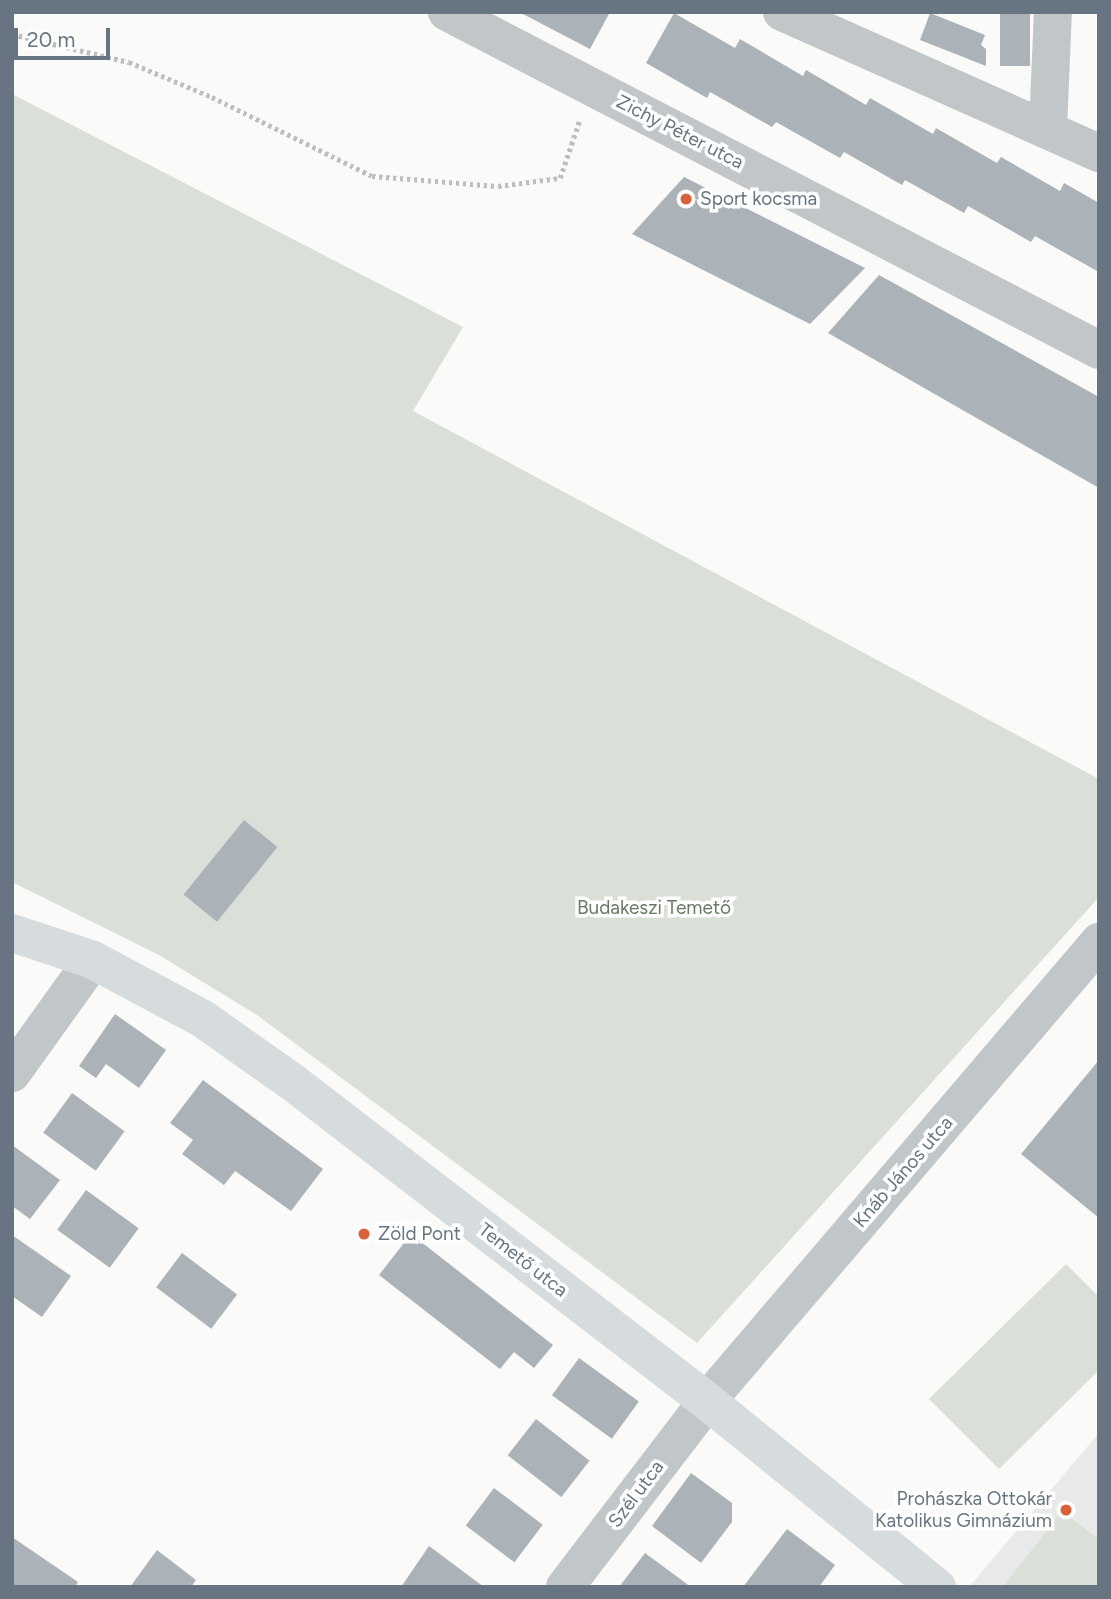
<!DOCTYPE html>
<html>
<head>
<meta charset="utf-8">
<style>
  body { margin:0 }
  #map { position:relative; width:1111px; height:1599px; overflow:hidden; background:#fafaf8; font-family:Figtree,sans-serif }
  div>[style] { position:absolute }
  .built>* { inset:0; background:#e8e9e9 }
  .green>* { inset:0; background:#dadfd7 }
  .building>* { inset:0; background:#abb3b8; transform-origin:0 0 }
  .path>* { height:4.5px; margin-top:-2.25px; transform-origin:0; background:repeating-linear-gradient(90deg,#bcbfc1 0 3.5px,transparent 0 7px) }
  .minor>* { height:38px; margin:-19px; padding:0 19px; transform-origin:19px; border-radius:19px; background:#c1c6c9 }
  .major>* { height:38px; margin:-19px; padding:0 19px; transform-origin:19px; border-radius:19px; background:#d6dbde }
  .dots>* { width:19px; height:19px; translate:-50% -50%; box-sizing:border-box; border:4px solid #fff; border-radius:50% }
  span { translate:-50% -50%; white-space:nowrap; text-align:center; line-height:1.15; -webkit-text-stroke:7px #fff; paint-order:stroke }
  .street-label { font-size:19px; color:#667581 }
  .poi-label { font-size:19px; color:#667581 }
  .left { translate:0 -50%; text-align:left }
  .right { translate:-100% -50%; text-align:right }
  .park-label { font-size:19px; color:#687a65 }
  .frame { position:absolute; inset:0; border:14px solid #667581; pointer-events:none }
  .scale { position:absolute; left:14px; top:28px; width:96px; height:32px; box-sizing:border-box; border:4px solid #667581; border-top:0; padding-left:9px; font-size:21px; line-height:24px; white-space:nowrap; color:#667581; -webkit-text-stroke:5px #fff; paint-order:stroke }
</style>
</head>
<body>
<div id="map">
  <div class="built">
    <i style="clip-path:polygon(1099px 1433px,1099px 1587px,969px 1587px)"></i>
  </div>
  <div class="green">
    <i style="clip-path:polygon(12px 94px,463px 327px,413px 411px,1099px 779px,1099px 897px,697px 1343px,257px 1015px,159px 955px,12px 882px)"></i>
    <i style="clip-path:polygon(1066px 1264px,1099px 1297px,1099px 1370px,999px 1469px,929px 1399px)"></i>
    <i style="clip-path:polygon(1062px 1511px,1099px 1539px,1099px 1587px,1008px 1587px,1005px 1584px)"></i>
  </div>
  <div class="building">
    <i style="clip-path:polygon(519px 12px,610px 12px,590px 49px)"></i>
    <i style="left:1000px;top:12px;width:30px;height:54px"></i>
    <i style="clip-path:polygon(674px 13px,735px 48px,740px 39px,803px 76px,806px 70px,866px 105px,870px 98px,933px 134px,936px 128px,997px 163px,1001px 157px,1060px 191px,1064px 183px,1099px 203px,1097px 271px,1035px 236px,1031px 242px,968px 206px,964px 213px,905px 180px,902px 185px,844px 152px,840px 158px,776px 122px,772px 127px,710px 92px,707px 98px,646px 63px)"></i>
    <i style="clip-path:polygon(930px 13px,985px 35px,981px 45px,986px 49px,986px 66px,920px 40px)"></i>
    <i style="clip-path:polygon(684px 177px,865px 268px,810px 324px,632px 234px)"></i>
    <i style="clip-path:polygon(879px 275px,1099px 397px,1099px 488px,828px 333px)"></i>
    <i style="left:244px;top:820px;width:43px;height:96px;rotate:39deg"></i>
    <i style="clip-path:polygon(115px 1014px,166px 1050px,139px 1088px,106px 1064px,96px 1078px,79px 1066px)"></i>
    <i style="clip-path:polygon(1099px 1060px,1099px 1218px,1021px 1154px)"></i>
    <i style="clip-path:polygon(203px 1080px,323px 1169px,291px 1211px,235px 1171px,224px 1185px,182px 1154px,193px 1140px,170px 1123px)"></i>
    <i style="left:72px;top:1093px;width:65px;height:49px;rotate:36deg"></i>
    <i style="clip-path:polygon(12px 1145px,60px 1180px,30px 1219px,12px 1206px)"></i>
    <i style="left:86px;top:1190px;width:65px;height:49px;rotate:36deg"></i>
    <i style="clip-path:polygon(411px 1234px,553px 1345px,534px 1368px,514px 1352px,500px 1369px,379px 1275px)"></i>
    <i style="clip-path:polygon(12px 1235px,71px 1276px,42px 1317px,12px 1296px)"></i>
    <i style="left:182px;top:1253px;width:69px;height:43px;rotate:37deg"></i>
    <i style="left:579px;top:1358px;width:74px;height:46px;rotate:36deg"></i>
    <i style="left:536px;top:1419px;width:68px;height:46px;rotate:38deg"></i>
    <i style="clip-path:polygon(691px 1473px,732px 1503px,732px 1522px,701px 1563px,652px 1526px)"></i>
    <i style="left:494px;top:1488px;width:61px;height:47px;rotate:37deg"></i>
    <i style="clip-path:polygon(787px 1529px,835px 1565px,819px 1587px,743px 1587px)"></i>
    <i style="clip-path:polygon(12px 1537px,78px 1582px,75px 1587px,15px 1587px,12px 1583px)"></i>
    <i style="clip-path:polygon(429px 1546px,484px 1587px,401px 1587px)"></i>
    <i style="clip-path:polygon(157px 1550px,196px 1580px,191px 1587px,130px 1587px)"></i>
    <i style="clip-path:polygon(645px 1553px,691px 1587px,619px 1587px)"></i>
  </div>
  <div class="path">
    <i style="left:12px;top:34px;width:120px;rotate:13.5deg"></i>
    <i style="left:129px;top:62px;width:90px;rotate:22.9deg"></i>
    <i style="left:212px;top:97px;width:178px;rotate:26.3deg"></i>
    <i style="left:372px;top:176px;width:126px;rotate:4.5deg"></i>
    <i style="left:498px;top:186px;width:63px;rotate:-7.4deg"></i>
    <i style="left:560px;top:178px;width:62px;rotate:-71.3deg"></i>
  </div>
  <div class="minor">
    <i style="left:447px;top:12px;width:734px;rotate:27.4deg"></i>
    <i style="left:782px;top:12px;width:347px;rotate:24deg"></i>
    <i style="left:1048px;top:129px;width:117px;rotate:-87.6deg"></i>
    <i style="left:12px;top:1073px;width:139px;rotate:-54.4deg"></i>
    <i style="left:565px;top:1587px;width:234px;rotate:-52.6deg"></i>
    <i style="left:707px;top:1401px;width:604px;rotate:-49.5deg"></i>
  </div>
  <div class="major">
    <i style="left:12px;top:933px;width:85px;rotate:18.4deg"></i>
    <i style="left:93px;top:960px;width:125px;rotate:28.2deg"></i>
    <i style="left:203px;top:1019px;width:108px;rotate:35.2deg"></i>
    <i style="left:291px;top:1081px;width:525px;rotate:37.57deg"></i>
    <i style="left:707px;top:1401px;width:296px;rotate:39deg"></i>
  </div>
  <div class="dots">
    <i style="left:686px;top:199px;background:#db5f37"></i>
    <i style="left:364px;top:1234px;background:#db5f37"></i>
    <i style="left:1066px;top:1510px;background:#db5f37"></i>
  </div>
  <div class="street-label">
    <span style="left:680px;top:132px;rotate:27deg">Zichy Péter utca</span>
    <span style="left:903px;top:1172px;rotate:-49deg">Knáb János utca</span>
    <span style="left:523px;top:1260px;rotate:38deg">Temető utca</span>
    <span style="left:636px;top:1494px;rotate:-53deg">Szél utca</span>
  </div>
  <div class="poi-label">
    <span class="left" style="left:700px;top:199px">Sport kocsma</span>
    <span class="left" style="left:378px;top:1234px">Zöld Pont</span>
    <span class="right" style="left:1052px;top:1510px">Prohászka Ottokár<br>Katolikus Gimnázium</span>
  </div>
  <div class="park-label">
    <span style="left:654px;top:908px">Budakeszi Temető</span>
  </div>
  <div class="frame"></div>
  <div class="scale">20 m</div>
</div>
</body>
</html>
